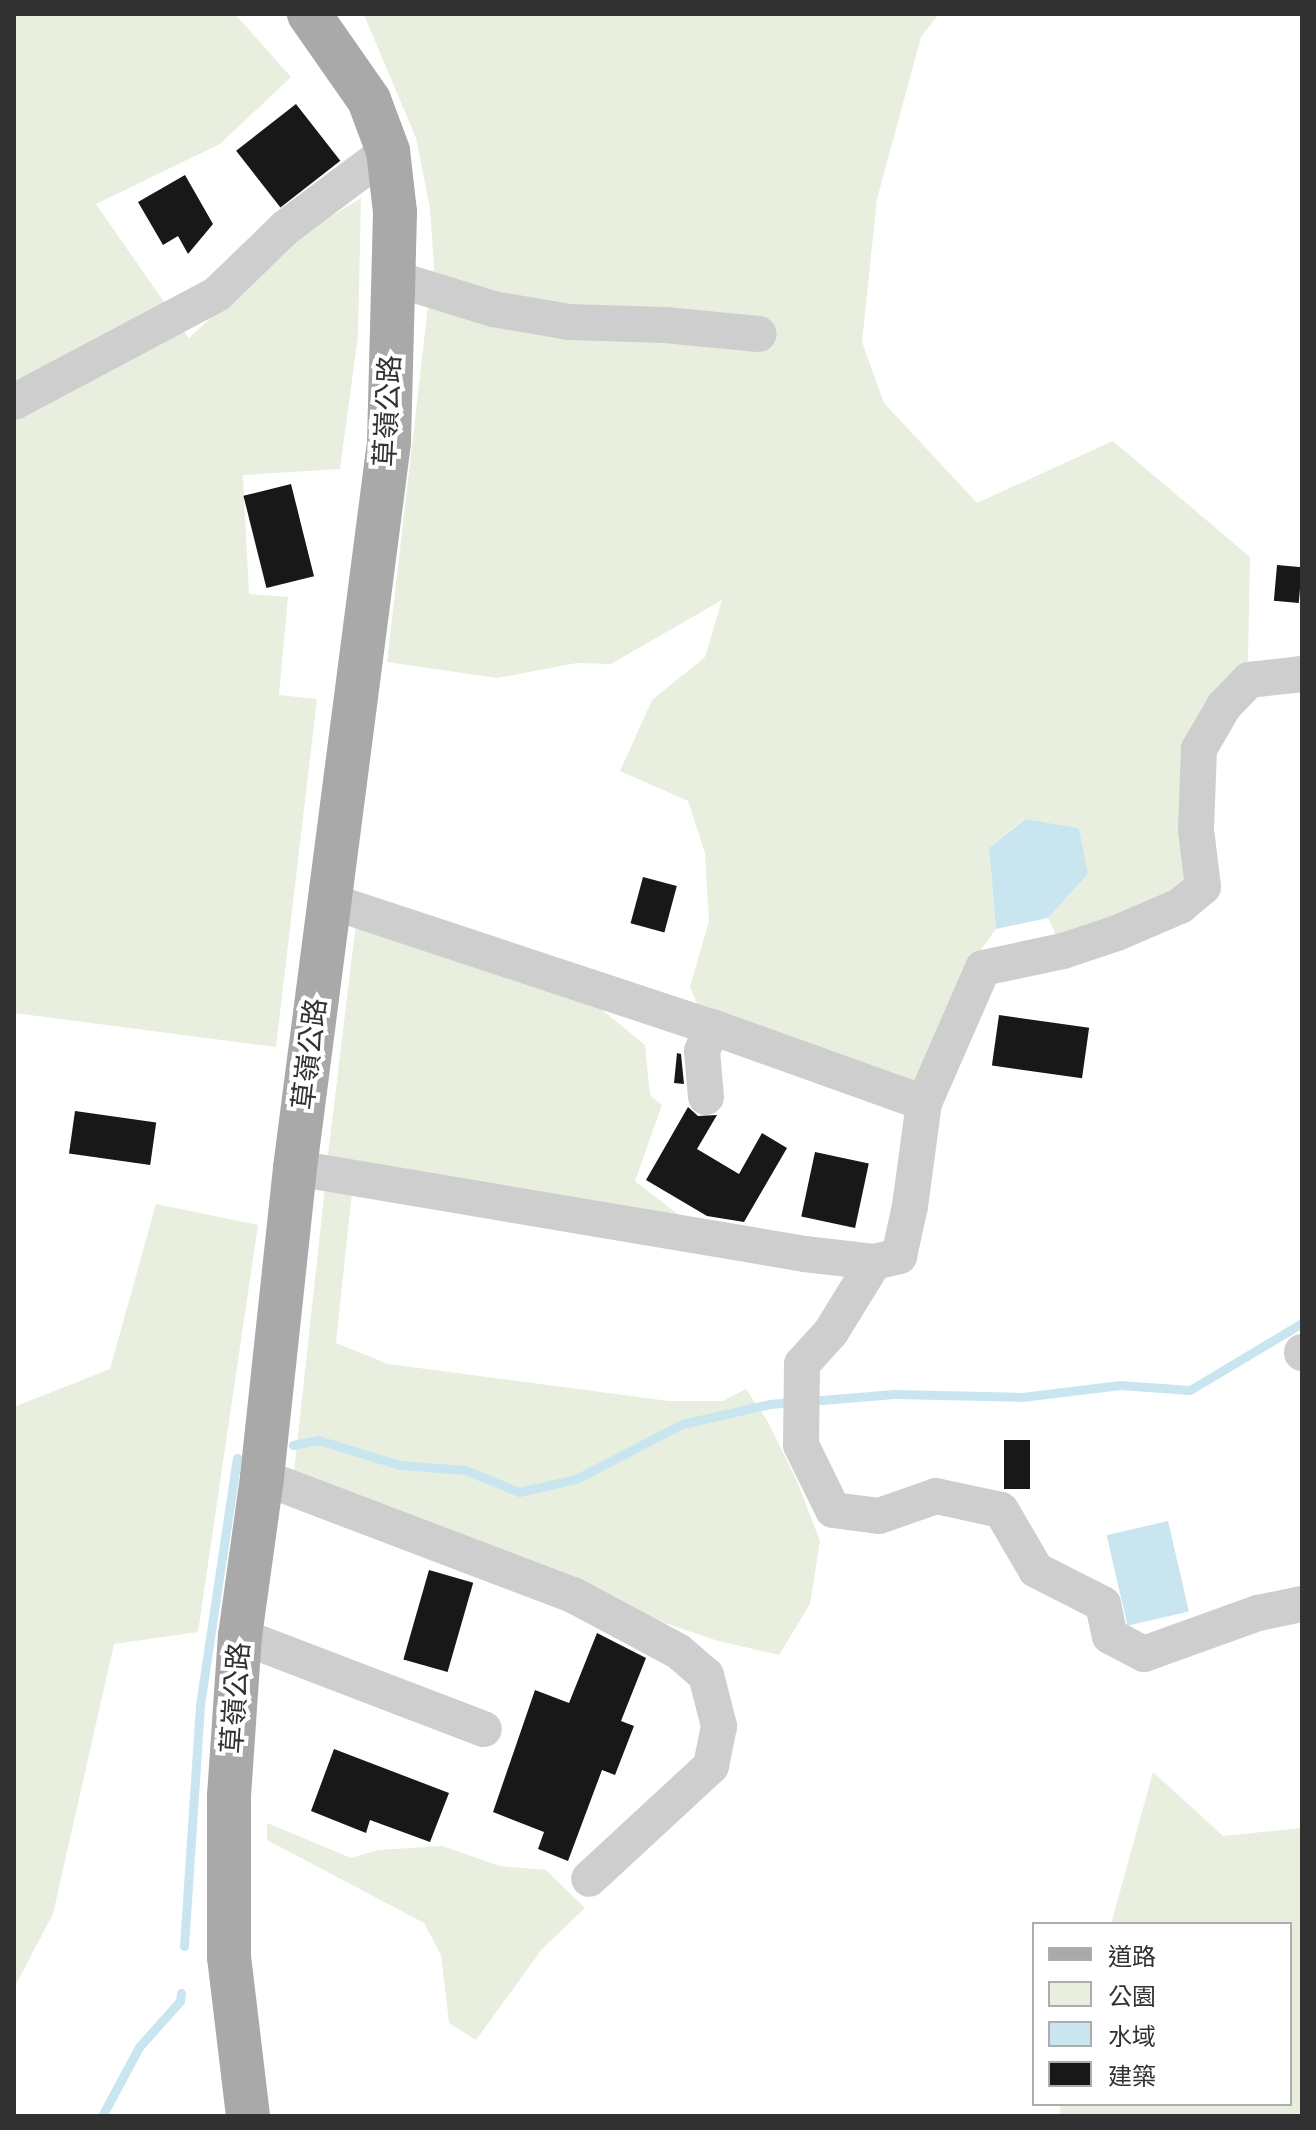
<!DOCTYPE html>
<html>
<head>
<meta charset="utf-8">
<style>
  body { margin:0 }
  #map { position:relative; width:1316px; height:2130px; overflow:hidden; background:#fff; font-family:Rubik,"Noto Sans TC",sans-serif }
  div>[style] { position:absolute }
  .green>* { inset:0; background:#e9efde }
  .water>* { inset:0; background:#c9e5f0; transform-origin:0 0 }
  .stream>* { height:9px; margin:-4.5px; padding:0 4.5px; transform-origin:4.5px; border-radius:4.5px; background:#c9e5f0 }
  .building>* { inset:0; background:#181818; transform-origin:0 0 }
  .minor>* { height:36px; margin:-18px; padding:0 18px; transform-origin:18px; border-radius:18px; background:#cecece }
  .major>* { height:44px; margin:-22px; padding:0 22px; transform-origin:22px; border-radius:22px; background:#a9a9a9 }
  span { translate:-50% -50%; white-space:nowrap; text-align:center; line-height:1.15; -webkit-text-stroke:8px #fff; paint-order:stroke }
  .street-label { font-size:28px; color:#313131 }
  .frame { position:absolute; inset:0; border:16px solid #313131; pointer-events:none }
  .legend { position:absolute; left:1032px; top:1922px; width:260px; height:184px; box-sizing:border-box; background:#fff; border:2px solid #adadad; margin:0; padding:10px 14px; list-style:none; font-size:24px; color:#313131 }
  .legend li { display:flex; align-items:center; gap:16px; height:40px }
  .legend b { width:40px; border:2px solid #adadad }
</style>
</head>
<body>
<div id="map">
  <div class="green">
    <i style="clip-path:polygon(14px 14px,235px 14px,291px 77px,220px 144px,96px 204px,189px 338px,296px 238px,361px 198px,358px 336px,340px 469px,243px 475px,249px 594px,288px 597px,279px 695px,317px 699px,276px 1047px,14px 1013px)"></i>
    <i style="clip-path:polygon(939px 14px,921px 37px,877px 199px,862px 342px,884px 403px,977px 503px,1113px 441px,1250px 557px,1248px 661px,1219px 695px,1191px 877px,1161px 904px,1058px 940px,1048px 918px,1088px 874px,1079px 828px,1024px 819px,989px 848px,996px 929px,974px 959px,914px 1095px,709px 1031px,690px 987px,709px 921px,705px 853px,688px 801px,620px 771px,652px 700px,705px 657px,722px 600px,611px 664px,577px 663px,497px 678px,387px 662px,428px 306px,592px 310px,435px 282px,430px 209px,416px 138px,364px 15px)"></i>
    <i style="clip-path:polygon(356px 923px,585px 996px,645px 1045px,650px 1095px,662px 1105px,635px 1181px,684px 1219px,327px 1163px)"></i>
    <i style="clip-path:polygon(325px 1187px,352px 1192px,336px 1343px,388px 1364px,669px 1401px,723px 1401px,746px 1389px,768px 1422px,797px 1481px,820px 1541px,810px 1604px,779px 1655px,718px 1641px,665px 1623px,294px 1472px)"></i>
    <i style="clip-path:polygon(156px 1204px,258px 1225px,198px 1632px,114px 1644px,53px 1914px,14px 1988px,14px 1407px,110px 1369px)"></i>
    <i style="clip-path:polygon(1153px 1772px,1223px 1836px,1302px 1828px,1302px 2116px,1059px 2116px,1061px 2104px,1290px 2104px,1290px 1924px,1111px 1924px)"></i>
    <i style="clip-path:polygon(267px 1823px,351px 1858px,378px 1850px,442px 1846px,500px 1866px,546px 1870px,585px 1908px,542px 1949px,476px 2040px,449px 2023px,441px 1955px,424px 1923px,267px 1840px)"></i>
  </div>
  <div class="water">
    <i style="clip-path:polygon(1025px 819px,1079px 828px,1088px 874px,1048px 918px,996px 929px,989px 848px)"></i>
    <i style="left:1168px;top:1521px;width:93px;height:63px;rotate:77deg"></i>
  </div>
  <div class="stream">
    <i style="left:810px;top:1401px;width:84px;rotate:-4.8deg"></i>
    <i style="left:894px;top:1394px;width:128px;rotate:1.3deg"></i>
    <i style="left:1022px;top:1397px;width:99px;rotate:-7deg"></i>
    <i style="left:1120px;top:1385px;width:70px;rotate:4.1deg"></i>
    <i style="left:1190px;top:1390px;width:131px;rotate:-30.9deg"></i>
    <i style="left:293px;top:1445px;width:25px;rotate:-11deg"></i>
    <i style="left:318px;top:1440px;width:86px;rotate:17deg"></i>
    <i style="left:400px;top:1465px;width:65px;rotate:4.4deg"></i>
    <i style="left:465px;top:1470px;width:58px;rotate:22.2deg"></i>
    <i style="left:519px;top:1492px;width:58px;rotate:-12.8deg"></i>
    <i style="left:576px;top:1479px;width:119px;rotate:-27.4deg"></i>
    <i style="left:682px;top:1424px;width:90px;rotate:-12.8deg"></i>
    <i style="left:770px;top:1404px;width:25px;rotate:-5deg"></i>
    <i style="left:184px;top:1946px;width:242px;rotate:-86.2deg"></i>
    <i style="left:200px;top:1705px;width:250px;rotate:-81.5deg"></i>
    <i style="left:102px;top:2116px;width:78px;rotate:-61.8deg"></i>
    <i style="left:139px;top:2047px;width:62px;rotate:-48.3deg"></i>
    <i style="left:180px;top:2001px;width:8px;rotate:-83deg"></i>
  </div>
  <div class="building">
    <i style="left:296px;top:104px;width:72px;height:76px;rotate:52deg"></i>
    <i style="clip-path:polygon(185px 175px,213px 224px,188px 254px,178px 236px,163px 245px,138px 202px)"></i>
    <i style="left:291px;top:484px;width:95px;height:49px;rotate:76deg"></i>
    <i style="left:1277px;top:565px;width:25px;height:36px;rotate:5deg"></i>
    <i style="left:643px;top:877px;width:35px;height:48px;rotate:15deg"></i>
    <i style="left:999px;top:1015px;width:91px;height:51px;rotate:8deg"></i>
    <i style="clip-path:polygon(677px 1053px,681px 1054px,684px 1084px,674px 1083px)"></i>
    <i style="clip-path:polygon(688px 1107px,698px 1116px,717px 1115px,697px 1149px,739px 1174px,762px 1133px,787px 1148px,744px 1222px,707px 1216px,646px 1180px)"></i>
    <i style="left:75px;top:1111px;width:82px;height:43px;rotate:8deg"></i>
    <i style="left:815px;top:1152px;width:55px;height:66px;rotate:12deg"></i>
    <i style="left:1004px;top:1440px;width:26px;height:49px"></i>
    <i style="left:429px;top:1570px;width:46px;height:93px;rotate:16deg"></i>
    <i style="clip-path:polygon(597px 1633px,646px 1658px,621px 1721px,634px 1726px,615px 1775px,602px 1770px,568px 1861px,538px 1849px,544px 1832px,493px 1812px,535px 1690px,569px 1703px)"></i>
    <i style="clip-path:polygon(334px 1749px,449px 1793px,430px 1842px,370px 1820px,366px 1833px,311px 1811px)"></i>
  </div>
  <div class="minor">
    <i style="left:393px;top:278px;width:105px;rotate:17.2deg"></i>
    <i style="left:493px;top:309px;width:77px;rotate:9.7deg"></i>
    <i style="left:569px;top:322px;width:96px;rotate:1.8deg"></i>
    <i style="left:665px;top:325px;width:94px;rotate:5.5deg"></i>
    <i style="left:14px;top:402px;width:230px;rotate:-28deg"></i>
    <i style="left:217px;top:294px;width:95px;rotate:-44.1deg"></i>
    <i style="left:285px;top:228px;width:129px;rotate:-36.8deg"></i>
    <i style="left:330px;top:901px;width:402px;rotate:18.3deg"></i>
    <i style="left:712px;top:1027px;width:225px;rotate:19.7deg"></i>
    <i style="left:706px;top:1097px;width:46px;rotate:-95deg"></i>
    <i style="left:702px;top:1051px;width:26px;rotate:-67deg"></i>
    <i style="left:295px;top:1168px;width:517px;rotate:9.57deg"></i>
    <i style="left:805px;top:1254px;width:69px;rotate:6.6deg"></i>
    <i style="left:874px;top:1262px;width:82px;rotate:121.6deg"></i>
    <i style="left:831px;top:1332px;width:43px;rotate:132.2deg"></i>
    <i style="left:802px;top:1364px;width:81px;rotate:90.7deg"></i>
    <i style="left:801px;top:1445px;width:72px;rotate:63.8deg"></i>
    <i style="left:833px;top:1510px;width:46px;rotate:7.4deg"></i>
    <i style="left:879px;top:1516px;width:60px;rotate:-19.3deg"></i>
    <i style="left:936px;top:1496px;width:66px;rotate:12.2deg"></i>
    <i style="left:1001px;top:1510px;width:69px;rotate:59.7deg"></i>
    <i style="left:1036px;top:1570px;width:75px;rotate:26.9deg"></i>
    <i style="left:1103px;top:1604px;width:33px;rotate:78deg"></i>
    <i style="left:1110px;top:1636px;width:38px;rotate:28deg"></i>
    <i style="left:1144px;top:1654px;width:121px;rotate:-19.8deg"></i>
    <i style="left:1258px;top:1613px;width:45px;rotate:-11.6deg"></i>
    <i style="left:874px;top:1262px;width:26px;rotate:-13deg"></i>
    <i style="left:899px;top:1256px;width:51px;rotate:-77.6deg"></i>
    <i style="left:910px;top:1206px;width:104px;rotate:-82.3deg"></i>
    <i style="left:924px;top:1103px;width:147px;rotate:-66.4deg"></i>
    <i style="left:983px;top:968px;width:82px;rotate:-12deg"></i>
    <i style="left:1063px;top:951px;width:57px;rotate:-18.4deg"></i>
    <i style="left:1117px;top:933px;width:69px;rotate:-23.2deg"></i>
    <i style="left:1180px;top:906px;width:30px;rotate:-40deg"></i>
    <i style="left:1203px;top:887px;width:57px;rotate:-97deg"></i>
    <i style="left:1196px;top:830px;width:81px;rotate:-87.9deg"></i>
    <i style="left:1199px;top:749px;width:50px;rotate:-59.8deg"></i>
    <i style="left:1224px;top:706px;width:36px;rotate:-46deg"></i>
    <i style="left:1249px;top:680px;width:53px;rotate:-6.5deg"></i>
    <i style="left:1302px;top:1352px;width:1px;rotate:90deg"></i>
    <i style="left:262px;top:1477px;width:333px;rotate:20.8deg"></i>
    <i style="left:573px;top:1595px;width:119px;rotate:28.1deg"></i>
    <i style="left:678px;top:1651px;width:37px;rotate:41deg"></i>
    <i style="left:706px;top:1675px;width:53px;rotate:75.7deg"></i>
    <i style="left:719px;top:1726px;width:41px;rotate:101.3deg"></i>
    <i style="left:711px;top:1766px;width:166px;rotate:137.2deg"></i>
    <i style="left:240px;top:1636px;width:261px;rotate:20.9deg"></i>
  </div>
  <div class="major">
    <i style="left:248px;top:2116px;width:160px;rotate:-96.8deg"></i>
    <i style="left:229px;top:1957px;width:161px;rotate:-90deg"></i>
    <i style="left:229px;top:1796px;width:160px;rotate:-86.1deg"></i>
    <i style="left:240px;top:1636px;width:161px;rotate:-82.1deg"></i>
    <i style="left:262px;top:1477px;width:311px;rotate:-83.9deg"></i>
    <i style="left:295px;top:1168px;width:732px;rotate:-82.62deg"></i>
    <i style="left:389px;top:442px;width:230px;rotate:-88.5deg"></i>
    <i style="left:395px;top:212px;width:61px;rotate:-96.5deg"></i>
    <i style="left:388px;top:151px;width:54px;rotate:-110.4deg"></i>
    <i style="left:369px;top:100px;width:105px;rotate:-124.9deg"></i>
  </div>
  <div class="street-label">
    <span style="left:388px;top:411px;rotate:-87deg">草嶺公路</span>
    <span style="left:310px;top:1054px;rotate:-83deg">草嶺公路</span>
    <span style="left:236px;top:1698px;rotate:-86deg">草嶺公路</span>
  </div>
  <div class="frame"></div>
  <ul class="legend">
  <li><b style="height:10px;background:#a9a9a9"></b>道路</li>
  <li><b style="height:22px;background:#e9efde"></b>公園</li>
  <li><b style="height:22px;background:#c9e5f0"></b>水域</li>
  <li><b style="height:22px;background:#181818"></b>建築</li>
  </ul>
</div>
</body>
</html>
